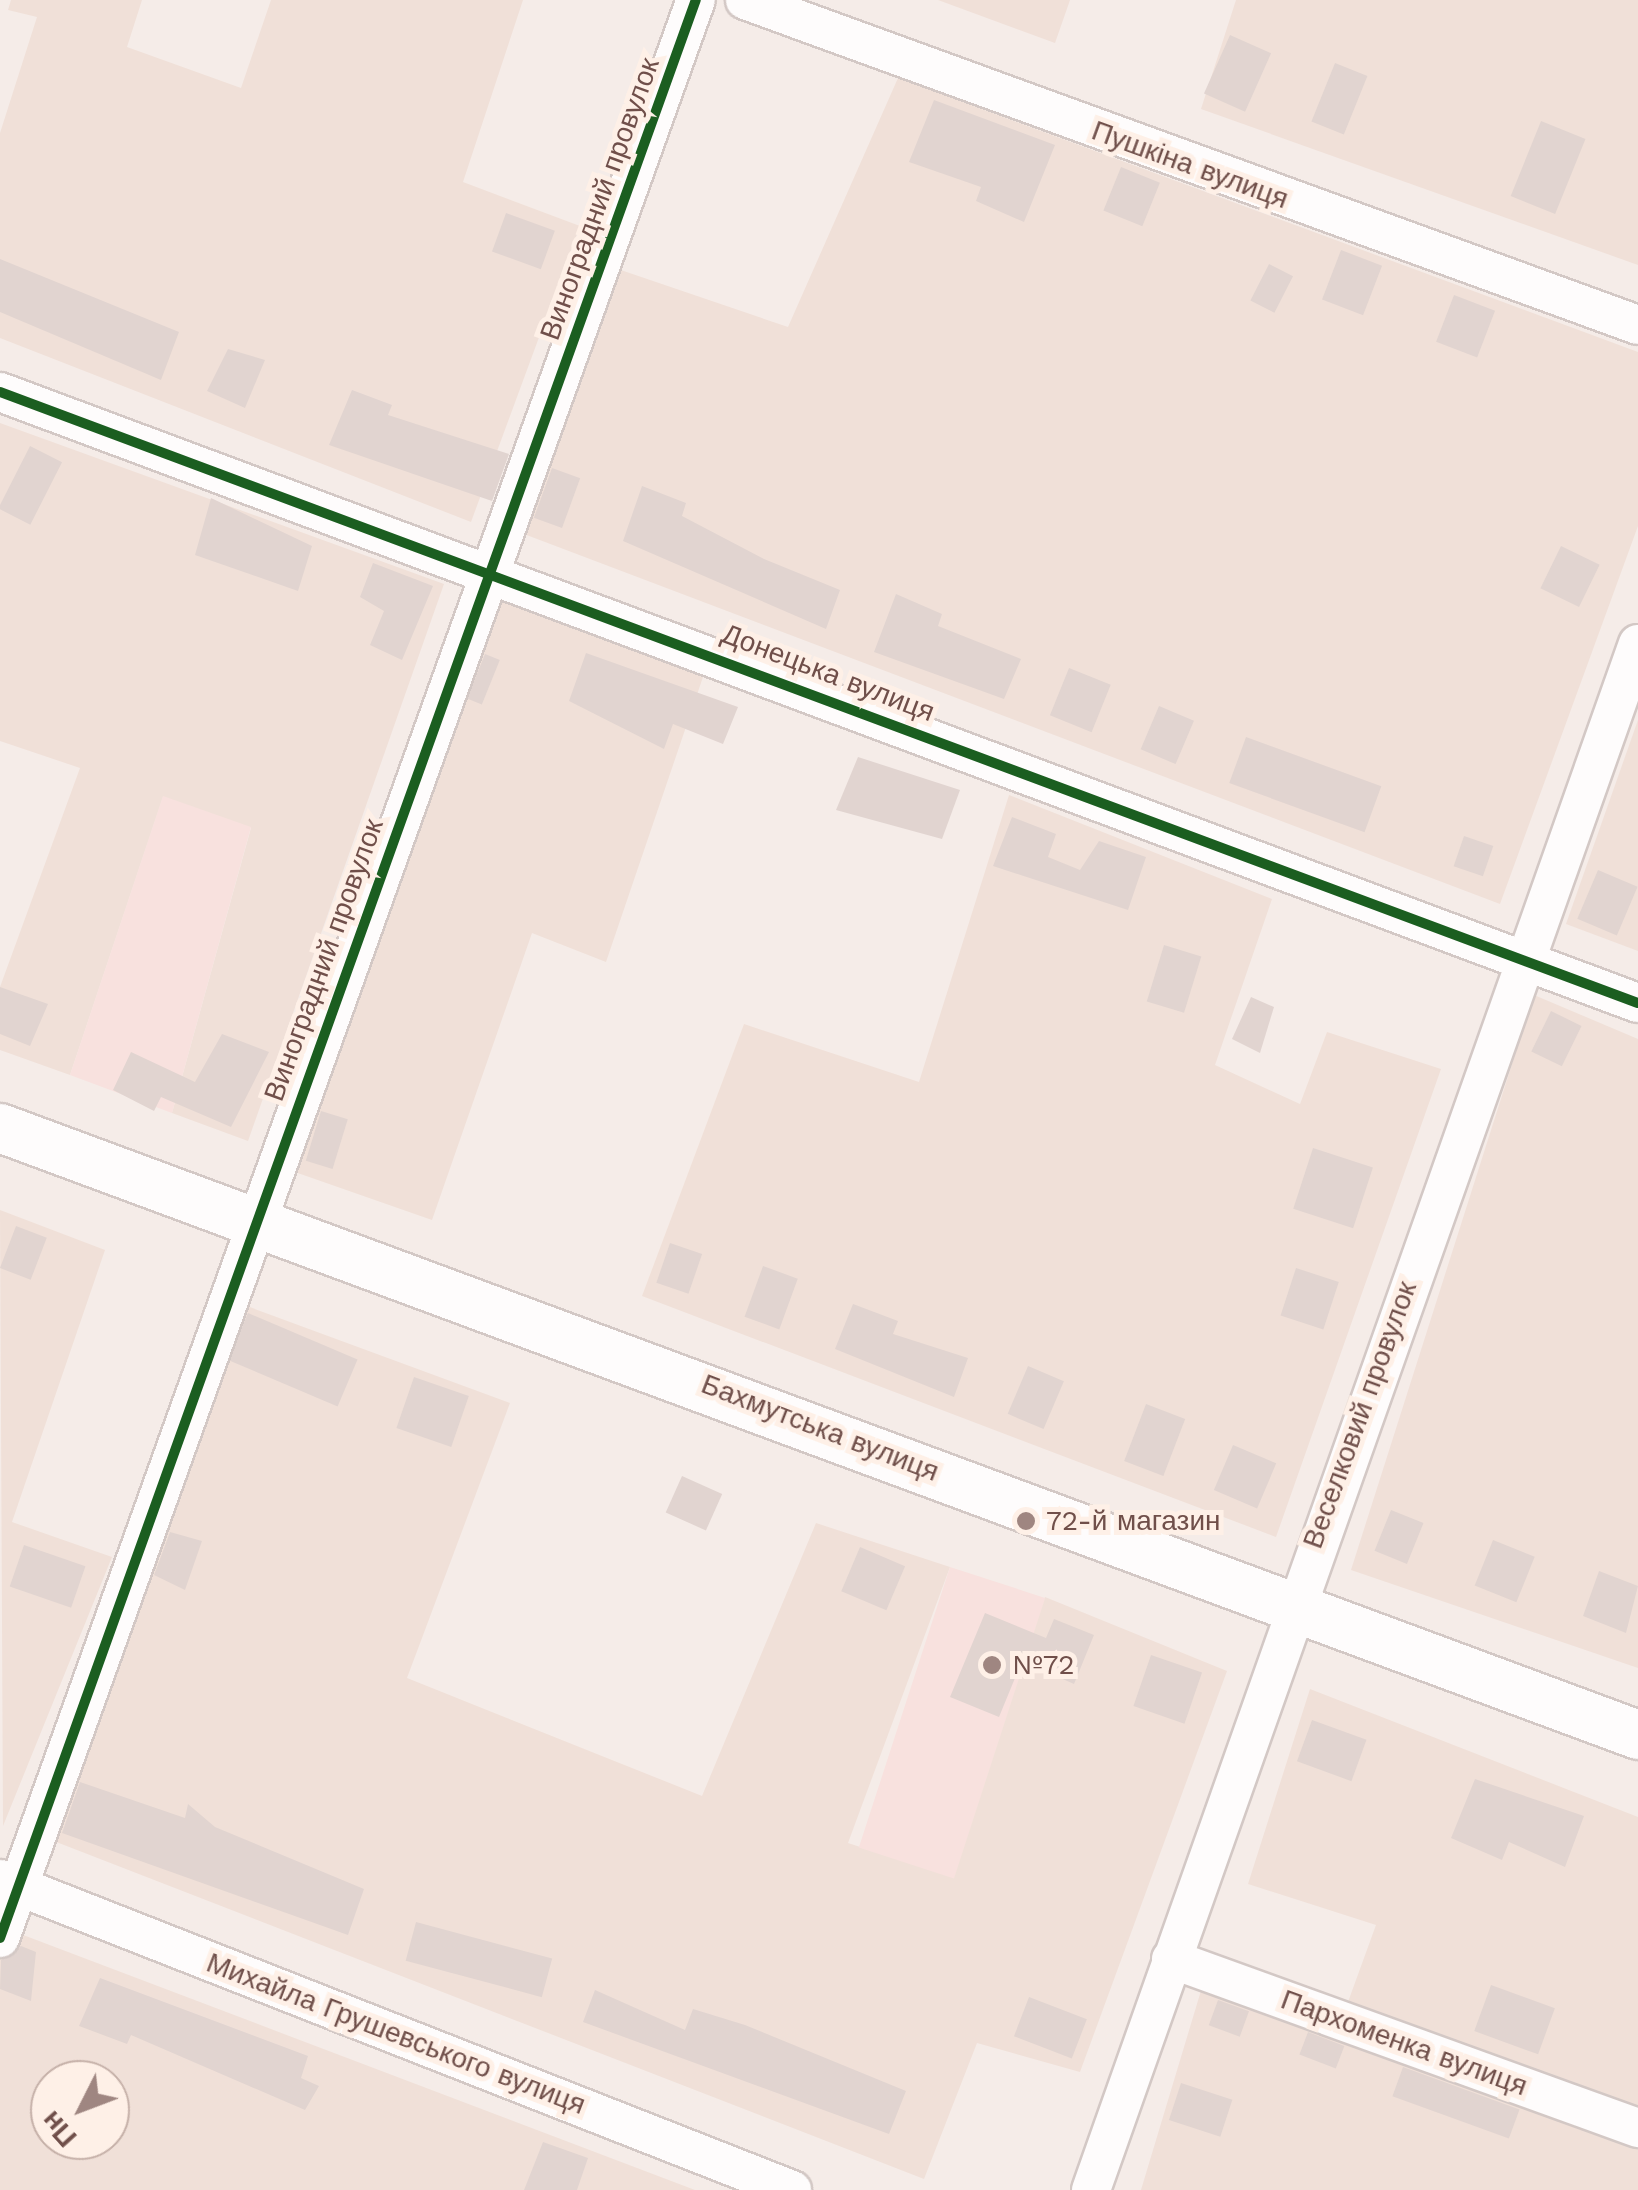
<!DOCTYPE html>
<html>
<head>
<meta charset="utf-8">
<style>
  body { margin:0 }
  #map { position:relative; width:1638px; height:2190px; overflow:hidden; background:#f5ece8; font-family:"Work Sans",sans-serif }
  div>[style] { position:absolute }
  .residential>* { inset:0; background:#f0e0d8 }
  .commercial>* { inset:0; background:#f8e1de; transform-origin:0 0 }
  .building>* { inset:0; background:#e1d4d0; transform-origin:0 0 }
  .roads { filter:drop-shadow(2px 0 #d3c8c5) drop-shadow(-2px 0 #d3c8c5) drop-shadow(0 2px #d3c8c5) drop-shadow(0 -2px #d3c8c5) }
  .minor>* { height:38px; margin:-19px; padding:0 19px; transform-origin:19px; border-radius:19px; background:#fefcfc }
  .tertiary>* { height:48px; margin:-24px; padding:0 24px; transform-origin:24px; border-radius:24px; background:#fefcfc }
  .cycleway>* { height:10px; margin:-5px; padding:0 5px; transform-origin:5px; border-radius:5px; background:#1b5e20 }
  .dots>* { width:28px; height:28px; translate:-50% -50%; box-sizing:border-box; border:5px solid #fef0e7; border-radius:50% }
  span { translate:-50% -50%; white-space:nowrap; text-align:center; line-height:1.15; -webkit-text-stroke:10px #fef0e7; paint-order:stroke }
  .street-label { font-size:28px; color:#704f4a }
  .poi-label { font-size:28px; color:#704f4a }
  .left { translate:0 -50%; text-align:left }
  .north { position:absolute; left:30px; top:2060px; width:100px; height:100px; box-sizing:border-box; background:#fef0e7; border:2px solid #c5b0a8; border-radius:50%; rotate:228deg; font-size:28px; font-weight:700; line-height:40px; text-align:center; color:#704f4a }
  .north::after { content:''; display:block; margin:auto; width:35px; height:45px; background:#9f8681; clip-path:polygon(50% 0,100% 100%,50% 72%,0 100%) }
</style>
</head>
<body>
<div id="map">
  <div class="residential">
    <i style="clip-path:polygon(11px 0,142px 0,127px 47px,241px 88px,271px 0,523px 0,463px 182px,580px 226px,471px 522px,0 338px,0 133px,37px 17px,8px 10px)"></i>
    <i style="clip-path:polygon(938px 0,1070px 0,1055px 43px)"></i>
    <i style="clip-path:polygon(1236px 0,1638px 0,1638px 265px,1201px 109px)"></i>
    <i style="clip-path:polygon(898px 78px,1638px 352px,1638px 526px,1500px 904px,516px 531px,609px 266px,788px 327px)"></i>
    <i style="clip-path:polygon(0 423px,444px 584px,248px 1141px,172px 1113px,251px 828px,163px 797px,70px 1075px,0 1050px,0 987px,80px 768px,0 741px)"></i>
    <i style="clip-path:polygon(495px 598px,703px 677px,606px 962px,532px 933px,432px 1220px,292px 1171px)"></i>
    <i style="clip-path:polygon(1638px 720px,1638px 951px,1566px 924px)"></i>
    <i style="clip-path:polygon(1009px 795px,1272px 899px,1215px 1065px,1300px 1104px,1327px 1032px,1441px 1069px,1276px 1537px,642px 1296px,744px 1024px,919px 1082px)"></i>
    <i style="clip-path:polygon(1534px 995px,1638px 1039px,1638px 1668px,1351px 1570px)"></i>
    <i style="clip-path:polygon(0 1210px,105px 1250px,12px 1522px,112px 1557px,3px 1826px)"></i>
    <i style="clip-path:polygon(236px 1302px,510px 1403px,407px 1678px,702px 1796px,816px 1523px,950px 1567px,848px 1843px,943px 1874px,1045px 1597px,1227px 1671px,1080px 2072px,977px 2043px,924px 2179px,46px 1838px)"></i>
    <i style="clip-path:polygon(1310px 1689px,1638px 1817px,1638px 2106px,1348px 2002px,1376px 1925px,1248px 1884px)"></i>
    <i style="clip-path:polygon(evenodd,10px 1930px,695px 2190px,0 2190px,0 1958px,10px 1930px,50px 2080px,110px 2080px,110px 2140px,50px 2140px,50px 2080px)"></i>
    <i style="clip-path:polygon(1203px 1984px,1638px 2140px,1638px 2190px,1141px 2190px)"></i>
  </div>
  <div class="commercial">
    <i style="clip-path:polygon(163px 796px,251px 827px,172px 1113px,70px 1075px)"></i>
    <i style="left:950px;top:1567px;width:100px;height:295px;rotate:18deg"></i>
  </div>
  <div class="building">
    <i style="left:1230px;top:35px;width:45px;height:64px;rotate:24deg"></i>
    <i style="left:1335px;top:63px;width:35px;height:63px;rotate:22deg"></i>
    <i style="clip-path:polygon(934px 100px,1055px 145px,1024px 222px,976px 201px,981px 187px,909px 162px)"></i>
    <i style="left:1541px;top:121px;width:48px;height:81px;rotate:22deg"></i>
    <i style="left:1121px;top:167px;width:42px;height:47px;rotate:22deg"></i>
    <i style="left:506px;top:213px;width:52px;height:41px;rotate:20deg"></i>
    <i style="left:1341px;top:250px;width:44px;height:53px;rotate:21deg"></i>
    <i style="clip-path:polygon(0 259px,179px 332px,161px 380px,0 312px)"></i>
    <i style="left:1269px;top:264px;width:27px;height:41px;rotate:27deg"></i>
    <i style="left:1454px;top:295px;width:44px;height:50px;rotate:21deg"></i>
    <i style="clip-path:polygon(228px 349px,265px 360px,245px 408px,207px 391px)"></i>
    <i style="clip-path:polygon(352px 390px,392px 405px,388px 415px,509px 454px,492px 501px,329px 445px)"></i>
    <i style="left:30px;top:446px;width:36px;height:70px;rotate:27deg"></i>
    <i style="left:552px;top:468px;width:30px;height:53px;rotate:20deg"></i>
    <i style="clip-path:polygon(642px 486px,686px 503px,682px 516px,764px 559px,840px 590px,826px 629px,623px 541px)"></i>
    <i style="clip-path:polygon(211px 498px,312px 546px,298px 591px,195px 555px)"></i>
    <i style="left:1561px;top:546px;width:43px;height:47px;rotate:26deg"></i>
    <i style="clip-path:polygon(373px 563px,433px 586px,402px 660px,370px 645px,384px 611px,360px 597px)"></i>
    <i style="clip-path:polygon(896px 594px,942px 614px,938px 626px,1021px 659px,1004px 699px,874px 652px)"></i>
    <i style="clip-path:polygon(586px 653px,738px 707px,723px 744px,673px 724px,664px 749px,569px 701px)"></i>
    <i style="left:485px;top:654px;width:16px;height:48px;rotate:22deg"></i>
    <i style="left:1069px;top:668px;width:45px;height:51px;rotate:22deg"></i>
    <i style="left:1159px;top:706px;width:38px;height:47px;rotate:23deg"></i>
    <i style="left:1246px;top:737px;width:144px;height:49px;rotate:20deg"></i>
    <i style="clip-path:polygon(858px 757px,960px 790px,942px 839px,836px 810px)"></i>
    <i style="clip-path:polygon(1012px 817px,1056px 834px,1048px 857px,1080px 870px,1099px 841px,1146px 857px,1128px 910px,993px 866px)"></i>
    <i style="left:1464px;top:836px;width:31px;height:32px;rotate:19deg"></i>
    <i style="left:1598px;top:870px;width:43px;height:53px;rotate:23deg"></i>
    <i style="left:1164px;top:945px;width:39px;height:59px;rotate:17deg"></i>
    <i style="clip-path:polygon(0 987px,48px 1004px,30px 1046px,0 1034px)"></i>
    <i style="clip-path:polygon(1251px 997px,1274px 1007px,1260px 1053px,1232px 1039px)"></i>
    <i style="left:1551px;top:1011px;width:34px;height:45px;rotate:26deg"></i>
    <i style="clip-path:polygon(222px 1034px,269px 1052px,231px 1127px,161px 1097px,154px 1111px,113px 1090px,131px 1052px,195px 1082px)"></i>
    <i style="left:321px;top:1111px;width:28px;height:52px;rotate:17deg"></i>
    <i style="left:1313px;top:1148px;width:63px;height:64px;rotate:18deg"></i>
    <i style="left:16px;top:1226px;width:33px;height:45px;rotate:21deg"></i>
    <i style="left:670px;top:1243px;width:34px;height:42px;rotate:19deg"></i>
    <i style="left:763px;top:1266px;width:37px;height:54px;rotate:20deg"></i>
    <i style="left:1296px;top:1268px;width:45px;height:50px;rotate:18deg"></i>
    <i style="clip-path:polygon(853px 1304px,898px 1321px,893px 1334px,968px 1358px,954px 1397px,835px 1349px)"></i>
    <i style="left:248px;top:1313px;width:119px;height:51px;rotate:23deg"></i>
    <i style="left:1028px;top:1366px;width:39px;height:52px;rotate:23deg"></i>
    <i style="left:414px;top:1377px;width:58px;height:54px;rotate:19deg"></i>
    <i style="left:1146px;top:1404px;width:42px;height:61px;rotate:21deg"></i>
    <i style="left:1233px;top:1445px;width:47px;height:49px;rotate:23deg"></i>
    <i style="left:682px;top:1476px;width:44px;height:40px;rotate:24deg"></i>
    <i style="left:1391px;top:1510px;width:35px;height:44px;rotate:22deg"></i>
    <i style="clip-path:polygon(170px 1532px,202px 1541px,185px 1590px,154px 1575px)"></i>
    <i style="left:1493px;top:1540px;width:45px;height:49px;rotate:22deg"></i>
    <i style="left:24px;top:1545px;width:65px;height:44px;rotate:19deg"></i>
    <i style="left:860px;top:1547px;width:49px;height:48px;rotate:23deg"></i>
    <i style="clip-path:polygon(1599px 1571px,1638px 1586px,1626px 1633px,1583px 1616px)"></i>
    <i style="clip-path:polygon(985px 1613px,1046px 1638px,1054px 1619px,1094px 1635px,1074px 1684px,1022px 1661px,999px 1717px,950px 1697px)"></i>
    <i style="left:1151px;top:1655px;width:54px;height:54px;rotate:19deg"></i>
    <i style="left:1312px;top:1720px;width:58px;height:44px;rotate:20deg"></i>
    <i style="clip-path:polygon(1475px 1779px,1584px 1816px,1565px 1867px,1509px 1842px,1502px 1860px,1451px 1838px)"></i>
    <i style="clip-path:polygon(80px 1782px,185px 1818px,188px 1804px,215px 1827px,364px 1889px,348px 1935px,62px 1833px)"></i>
    <i style="left:416px;top:1922px;width:141px;height:40px;rotate:15deg"></i>
    <i style="clip-path:polygon(21px 1946px,36px 1952px,31px 2001px,0 1989px,1px 1960px)"></i>
    <i style="clip-path:polygon(100px 1978px,308px 2056px,301px 2078px,319px 2086px,305px 2110px,131px 2035px,127px 2044px,79px 2026px)"></i>
    <i style="left:1491px;top:1985px;width:68px;height:49px;rotate:20deg"></i>
    <i style="clip-path:polygon(595px 1990px,685px 2030px,693px 2009px,745px 2025px,906px 2091px,889px 2134px,583px 2022px)"></i>
    <i style="left:1029px;top:1997px;width:62px;height:42px;rotate:21deg"></i>
    <i style="left:1218px;top:2000px;width:33px;height:27px;rotate:20deg"></i>
    <i style="left:1308px;top:2032px;width:39px;height:24px;rotate:21deg"></i>
    <i style="left:1403px;top:2067px;width:124px;height:31px;rotate:20deg"></i>
    <i style="left:1181px;top:2083px;width:54px;height:39px;rotate:18deg"></i>
    <i style="clip-path:polygon(543px 2142px,588px 2158px,577px 2190px,524px 2190px)"></i>
  </div>
  <div class="roads">
    <div class="minor">
      <i style="left:745px;top:0;width:950px;rotate:20deg"></i>
      <i style="left:0;top:392px;width:1748px;rotate:20.46deg"></i>
      <i style="left:0;top:1879px;width:851px;rotate:21.44deg"></i>
      <i style="left:0;top:1938px;width:2059px;rotate:-70.25deg"></i>
      <i style="left:1171px;top:1959px;width:497px;rotate:19.9deg"></i>
      <i style="left:1091px;top:2190px;width:1640px;rotate:-70.52deg"></i>
    </div>
    <div class="tertiary">
      <i style="left:0;top:1128px;width:1747px;rotate:20.33deg"></i>
    </div>
  </div>
  <div class="cycleway">
    <i style="left:0;top:392px;width:1748px;rotate:20.46deg"></i>
    <i style="left:0;top:1938px;width:2059px;rotate:-70.25deg"></i>
  </div>
  <div class="dots">
    <i style="left:1026px;top:1521px;background:#9f8681"></i>
    <i style="left:992px;top:1665px;background:#9f8681"></i>
  </div>
  <div class="street-label">
    <span style="left:1190px;top:165px;rotate:20deg">Пушкіна вулиця</span>
    <span style="left:600px;top:199px;rotate:-70deg">Виноградний провулок</span>
    <span style="left:828px;top:673px;rotate:21deg">Донецька вулиця</span>
    <span style="left:324px;top:960px;rotate:-70deg">Виноградний провулок</span>
    <span style="left:1360px;top:1415px;rotate:-70deg">Веселковий провулок</span>
    <span style="left:820px;top:1428px;rotate:21deg">Бахмутська вулиця</span>
    <span style="left:396px;top:2034px;rotate:21deg">Михайла Грушевського вулиця</span>
    <span style="left:1404px;top:2043px;rotate:20deg">Пархоменка вулиця</span>
  </div>
  <div class="poi-label">
    <span class="left" style="left:1046px;top:1521px">72-й магазин</span>
    <span class="left" style="left:1012px;top:1665px">№72</span>
  </div>
  <div class="north">Пн</div>
</div>
</body>
</html>
